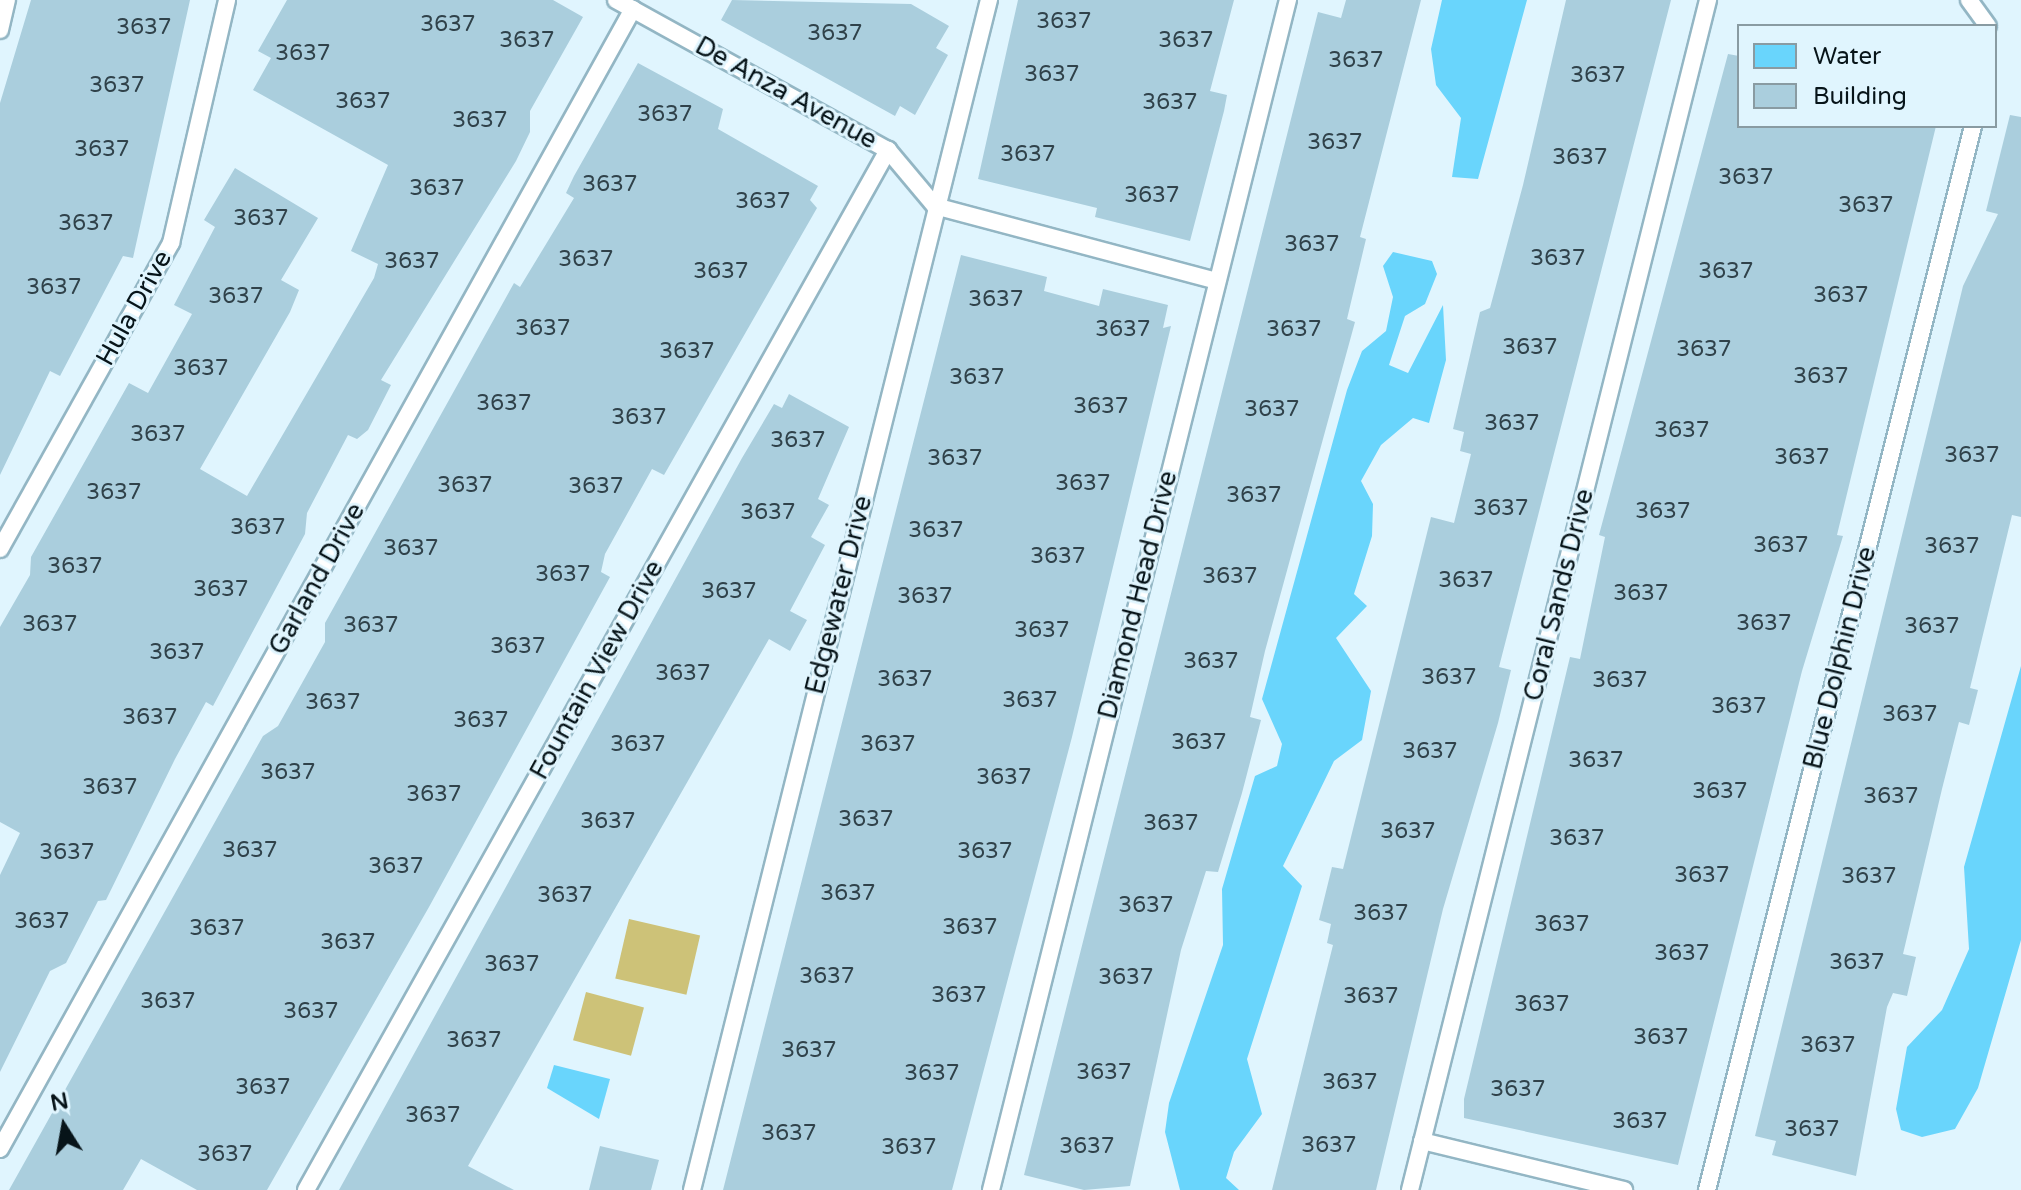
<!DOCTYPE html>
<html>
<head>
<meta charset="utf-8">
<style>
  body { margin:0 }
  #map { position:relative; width:2021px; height:1190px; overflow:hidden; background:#e0f5fe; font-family:"Varela Round",sans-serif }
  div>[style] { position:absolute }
  .green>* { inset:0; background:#cdc278; transform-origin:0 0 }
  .water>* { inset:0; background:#69d5fc }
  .building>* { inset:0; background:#aacedd }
  .roads { filter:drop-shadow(2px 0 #93b6c4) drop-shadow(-2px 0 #93b6c4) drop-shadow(0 2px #93b6c4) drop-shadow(0 -2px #93b6c4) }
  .service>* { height:16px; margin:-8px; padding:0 8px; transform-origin:8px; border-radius:8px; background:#fff }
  span { translate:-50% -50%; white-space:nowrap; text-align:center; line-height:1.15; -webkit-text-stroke:6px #e0f5fe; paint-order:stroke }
  .number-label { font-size:22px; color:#30424a }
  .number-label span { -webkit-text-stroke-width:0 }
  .street-label { font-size:26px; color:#071419 }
  .legend { position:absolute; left:1737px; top:24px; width:260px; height:104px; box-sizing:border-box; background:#e0f5fe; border:2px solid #899ba2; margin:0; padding:10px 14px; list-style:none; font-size:24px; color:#071419 }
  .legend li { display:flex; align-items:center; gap:16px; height:40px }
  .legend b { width:40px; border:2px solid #899ba2 }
  .north { position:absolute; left:24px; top:1086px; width:80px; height:80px; -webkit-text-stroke:6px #e0f5fe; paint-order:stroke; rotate:349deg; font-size:22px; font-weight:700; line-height:32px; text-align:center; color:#071419 }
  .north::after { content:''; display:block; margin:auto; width:28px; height:36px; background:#071419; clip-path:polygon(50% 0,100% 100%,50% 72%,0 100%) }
</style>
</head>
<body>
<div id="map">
  <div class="green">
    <i style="left:629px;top:919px;width:73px;height:61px;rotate:13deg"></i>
    <i style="left:586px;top:992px;width:60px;height:50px;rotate:15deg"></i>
  </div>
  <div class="water">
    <i style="clip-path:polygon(1442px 0,1527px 0,1478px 179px,1452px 177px,1461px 118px,1436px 85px,1431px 49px)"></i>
    <i style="clip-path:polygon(1393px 252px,1432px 261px,1437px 274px,1425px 304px,1405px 316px,1389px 365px,1408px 373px,1443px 305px,1446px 360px,1429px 423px,1413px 418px,1381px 445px,1361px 481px,1373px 504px,1372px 536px,1354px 594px,1367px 606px,1336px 638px,1371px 691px,1362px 740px,1334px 761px,1283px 866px,1302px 886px,1247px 1059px,1262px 1114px,1234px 1152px,1226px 1178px,1239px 1190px,1180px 1190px,1165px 1132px,1169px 1103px,1223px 945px,1222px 889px,1255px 776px,1277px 766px,1282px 744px,1262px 699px,1347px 390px,1362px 351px,1386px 331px,1393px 297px,1383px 266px)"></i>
    <i style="clip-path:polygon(2021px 666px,2021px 940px,1978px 1088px,1955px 1129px,1922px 1137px,1901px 1130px,1896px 1109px,1907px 1047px,1942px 1010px,1969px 949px,1964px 867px)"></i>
    <i style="clip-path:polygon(554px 1065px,610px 1079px,599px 1119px,547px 1088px)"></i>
  </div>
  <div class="building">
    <i style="clip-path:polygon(31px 0,190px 0,133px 258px,123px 256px,60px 376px,50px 371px,0 475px,0 103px)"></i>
    <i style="clip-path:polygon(287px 0,553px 0,583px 17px,530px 111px,530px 132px,516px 161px,381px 380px,391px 385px,368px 430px,357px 439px,348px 435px,307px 513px,305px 534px,213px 706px,206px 702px,175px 759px,106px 900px,98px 901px,66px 963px,50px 971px,0 1072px,0 875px,20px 833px,0 822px,0 627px,30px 575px,31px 557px,129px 383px,148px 393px,192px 314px,174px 305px,215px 227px,204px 220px,235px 168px,318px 218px,281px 280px,299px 290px,290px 312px,200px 469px,247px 496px,374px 278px,378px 264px,351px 251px,388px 165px,253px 90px,271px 58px,258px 51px)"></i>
    <i style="clip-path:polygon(732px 0,911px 4px,949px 26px,936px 48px,948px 55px,915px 115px,900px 106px,895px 116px,721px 20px)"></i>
    <i style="clip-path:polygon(1018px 0,1234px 0,1210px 91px,1227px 95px,1224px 111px,1190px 241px,1095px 217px,1097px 208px,978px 179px)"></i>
    <i style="clip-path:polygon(1346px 0,1421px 0,1360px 237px,1366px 239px,1347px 319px,1355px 322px,1265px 651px,1250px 717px,1261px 720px,1242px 793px,1218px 872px,1206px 871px,1181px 950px,1130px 1186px,1084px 1190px,1024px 1175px,1318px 12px,1341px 18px)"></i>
    <i style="clip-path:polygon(1566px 0,1671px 0,1499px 667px,1511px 670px,1498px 723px,1443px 909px,1376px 1190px,1272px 1190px,1333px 945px,1327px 943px,1331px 924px,1319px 920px,1332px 867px,1343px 869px,1431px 517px,1454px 523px,1471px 454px,1460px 451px,1464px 432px,1453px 429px,1480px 312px,1490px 308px,1523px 185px)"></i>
    <i style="clip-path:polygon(1728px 54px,1739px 56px,1739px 126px,1936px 126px,1837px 535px,1843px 536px,1802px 671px,1678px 1165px,1464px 1118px,1464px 1099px,1570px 657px,1580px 659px,1605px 537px,1599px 535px)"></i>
    <i style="clip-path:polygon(638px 63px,723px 109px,718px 129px,818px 186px,810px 200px,817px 208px,664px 475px,652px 469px,605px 554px,601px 572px,610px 577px,429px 907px,267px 1190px,197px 1190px,141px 1159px,123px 1190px,9px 1190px,263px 736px,278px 726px,325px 642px,325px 623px,514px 283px,520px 287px,574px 198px,566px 193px,574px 176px)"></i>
    <i style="clip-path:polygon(2010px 115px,2021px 117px,2021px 517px,2012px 515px,1970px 688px,1978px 690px,1969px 725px,1959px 722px,1942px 789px,1903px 954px,1916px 957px,1907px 996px,1893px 993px,1887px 1007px,1856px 1176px,1772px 1155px,1776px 1141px,1755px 1136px,1963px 286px,1998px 214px,1986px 211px)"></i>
    <i style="clip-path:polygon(961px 255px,1047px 277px,1044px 291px,1099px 306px,1103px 289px,1168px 305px,1163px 328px,1171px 326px,1072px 737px,952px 1190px,723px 1190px)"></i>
    <i style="clip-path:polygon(789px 394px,849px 427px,818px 499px,829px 505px,811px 537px,825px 545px,790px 611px,807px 620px,790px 651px,769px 639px,468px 1166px,514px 1190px,339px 1190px,742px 458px,774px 404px,782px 408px)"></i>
    <i style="clip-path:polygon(600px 1146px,659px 1160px,651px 1190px,589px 1190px)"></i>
  </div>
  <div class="roads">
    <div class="service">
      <i style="left:616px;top:0;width:311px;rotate:28.9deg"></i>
      <i style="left:888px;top:150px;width:73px;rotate:50deg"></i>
      <i style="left:935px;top:206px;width:292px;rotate:14.9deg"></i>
      <i style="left:1969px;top:0;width:32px;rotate:54deg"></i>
      <i style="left:0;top:30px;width:31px;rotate:-77deg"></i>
      <i style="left:0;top:549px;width:351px;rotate:-60.8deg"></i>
      <i style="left:171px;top:243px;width:249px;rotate:-77deg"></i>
      <i style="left:1422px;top:1141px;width:208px;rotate:13.6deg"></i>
      <i style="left:0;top:1149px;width:1304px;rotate:-60.96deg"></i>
      <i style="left:306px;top:1190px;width:1192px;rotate:-60.77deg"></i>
      <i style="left:692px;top:1190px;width:1227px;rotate:-75.99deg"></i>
      <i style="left:991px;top:1190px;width:1227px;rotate:-75.99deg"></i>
      <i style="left:1410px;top:1190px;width:1227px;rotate:-75.94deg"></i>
      <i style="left:1707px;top:1190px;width:1097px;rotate:-75.96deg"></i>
    </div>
  </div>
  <div class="number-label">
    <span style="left:1064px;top:22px">3637</span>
    <span style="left:448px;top:25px">3637</span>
    <span style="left:144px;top:28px">3637</span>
    <span style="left:835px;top:34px">3637</span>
    <span style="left:527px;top:41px">3637</span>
    <span style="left:1186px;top:41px">3637</span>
    <span style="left:303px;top:54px">3637</span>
    <span style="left:1356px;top:61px">3637</span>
    <span style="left:1052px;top:75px">3637</span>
    <span style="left:1598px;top:76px">3637</span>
    <span style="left:117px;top:86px">3637</span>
    <span style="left:363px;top:102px">3637</span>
    <span style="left:1170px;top:103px">3637</span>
    <span style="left:665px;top:115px">3637</span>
    <span style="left:480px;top:121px">3637</span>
    <span style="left:1335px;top:143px">3637</span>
    <span style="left:102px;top:150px">3637</span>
    <span style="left:1028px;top:155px">3637</span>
    <span style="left:1580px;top:158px">3637</span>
    <span style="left:1746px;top:178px">3637</span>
    <span style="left:610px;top:185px">3637</span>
    <span style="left:437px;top:189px">3637</span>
    <span style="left:1152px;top:196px">3637</span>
    <span style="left:763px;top:202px">3637</span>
    <span style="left:1866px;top:206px">3637</span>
    <span style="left:261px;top:219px">3637</span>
    <span style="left:86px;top:224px">3637</span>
    <span style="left:1312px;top:245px">3637</span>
    <span style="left:1558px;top:259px">3637</span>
    <span style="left:586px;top:260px">3637</span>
    <span style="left:412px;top:262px">3637</span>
    <span style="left:721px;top:272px">3637</span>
    <span style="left:1726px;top:272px">3637</span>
    <span style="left:54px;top:288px">3637</span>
    <span style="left:1841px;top:296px">3637</span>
    <span style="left:236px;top:297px">3637</span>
    <span style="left:996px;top:300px">3637</span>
    <span style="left:543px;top:329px">3637</span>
    <span style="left:1123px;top:330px">3637</span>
    <span style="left:1294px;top:330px">3637</span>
    <span style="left:1530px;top:348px">3637</span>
    <span style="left:1704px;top:350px">3637</span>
    <span style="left:687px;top:352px">3637</span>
    <span style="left:201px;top:369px">3637</span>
    <span style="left:1821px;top:377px">3637</span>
    <span style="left:977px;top:378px">3637</span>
    <span style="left:504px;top:404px">3637</span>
    <span style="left:1101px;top:407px">3637</span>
    <span style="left:1272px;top:410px">3637</span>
    <span style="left:639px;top:418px">3637</span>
    <span style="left:1512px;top:424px">3637</span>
    <span style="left:1682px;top:431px">3637</span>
    <span style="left:158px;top:435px">3637</span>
    <span style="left:798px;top:441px">3637</span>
    <span style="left:1972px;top:456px">3637</span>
    <span style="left:1802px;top:458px">3637</span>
    <span style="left:955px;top:459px">3637</span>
    <span style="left:1083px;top:484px">3637</span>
    <span style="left:465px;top:486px">3637</span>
    <span style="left:596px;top:487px">3637</span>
    <span style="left:114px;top:493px">3637</span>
    <span style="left:1254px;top:496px">3637</span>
    <span style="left:1501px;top:509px">3637</span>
    <span style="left:1663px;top:512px">3637</span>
    <span style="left:768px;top:513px">3637</span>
    <span style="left:258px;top:528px">3637</span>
    <span style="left:936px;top:531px">3637</span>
    <span style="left:1781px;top:546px">3637</span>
    <span style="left:1952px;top:547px">3637</span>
    <span style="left:411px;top:549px">3637</span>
    <span style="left:1058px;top:557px">3637</span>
    <span style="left:75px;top:567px">3637</span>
    <span style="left:563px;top:575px">3637</span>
    <span style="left:1230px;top:577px">3637</span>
    <span style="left:1466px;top:581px">3637</span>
    <span style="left:221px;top:590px">3637</span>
    <span style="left:729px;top:592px">3637</span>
    <span style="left:1641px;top:594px">3637</span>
    <span style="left:925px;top:597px">3637</span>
    <span style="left:1764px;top:624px">3637</span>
    <span style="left:50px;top:625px">3637</span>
    <span style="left:371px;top:626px">3637</span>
    <span style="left:1932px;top:627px">3637</span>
    <span style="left:1042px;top:631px">3637</span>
    <span style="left:518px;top:647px">3637</span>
    <span style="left:177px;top:653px">3637</span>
    <span style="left:1211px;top:662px">3637</span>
    <span style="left:683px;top:674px">3637</span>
    <span style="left:1449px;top:678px">3637</span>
    <span style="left:905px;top:680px">3637</span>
    <span style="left:1620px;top:681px">3637</span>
    <span style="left:1030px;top:701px">3637</span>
    <span style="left:333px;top:703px">3637</span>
    <span style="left:1739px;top:707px">3637</span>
    <span style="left:1910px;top:715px">3637</span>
    <span style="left:150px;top:718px">3637</span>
    <span style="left:481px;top:721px">3637</span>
    <span style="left:1199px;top:743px">3637</span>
    <span style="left:638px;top:745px">3637</span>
    <span style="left:888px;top:745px">3637</span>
    <span style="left:1430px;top:752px">3637</span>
    <span style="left:1596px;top:761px">3637</span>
    <span style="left:288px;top:773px">3637</span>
    <span style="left:1004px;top:778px">3637</span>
    <span style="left:110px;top:788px">3637</span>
    <span style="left:1720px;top:792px">3637</span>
    <span style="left:434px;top:795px">3637</span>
    <span style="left:1891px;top:797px">3637</span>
    <span style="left:866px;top:820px">3637</span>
    <span style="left:608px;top:822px">3637</span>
    <span style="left:1171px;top:824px">3637</span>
    <span style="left:1408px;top:832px">3637</span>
    <span style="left:1577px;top:839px">3637</span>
    <span style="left:250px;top:851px">3637</span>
    <span style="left:985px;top:852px">3637</span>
    <span style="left:67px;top:853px">3637</span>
    <span style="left:396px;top:867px">3637</span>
    <span style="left:1702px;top:876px">3637</span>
    <span style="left:1869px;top:877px">3637</span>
    <span style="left:848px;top:894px">3637</span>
    <span style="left:565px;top:896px">3637</span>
    <span style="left:1146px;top:906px">3637</span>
    <span style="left:1381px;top:914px">3637</span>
    <span style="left:42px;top:922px">3637</span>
    <span style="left:1562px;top:925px">3637</span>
    <span style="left:970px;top:928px">3637</span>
    <span style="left:217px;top:929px">3637</span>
    <span style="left:348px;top:943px">3637</span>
    <span style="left:1682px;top:954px">3637</span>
    <span style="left:1857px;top:963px">3637</span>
    <span style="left:512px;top:965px">3637</span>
    <span style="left:827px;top:977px">3637</span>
    <span style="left:1126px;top:978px">3637</span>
    <span style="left:959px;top:996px">3637</span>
    <span style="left:1371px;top:997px">3637</span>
    <span style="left:168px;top:1002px">3637</span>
    <span style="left:1542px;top:1005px">3637</span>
    <span style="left:311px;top:1012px">3637</span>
    <span style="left:1661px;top:1038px">3637</span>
    <span style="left:474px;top:1041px">3637</span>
    <span style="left:1828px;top:1046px">3637</span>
    <span style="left:809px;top:1051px">3637</span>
    <span style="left:1104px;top:1073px">3637</span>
    <span style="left:932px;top:1074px">3637</span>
    <span style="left:1350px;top:1083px">3637</span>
    <span style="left:263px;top:1088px">3637</span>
    <span style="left:1518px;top:1090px">3637</span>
    <span style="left:433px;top:1116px">3637</span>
    <span style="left:1640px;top:1122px">3637</span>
    <span style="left:1812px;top:1130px">3637</span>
    <span style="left:789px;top:1134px">3637</span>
    <span style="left:1329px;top:1146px">3637</span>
    <span style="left:1087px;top:1147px">3637</span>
    <span style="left:909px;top:1148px">3637</span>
    <span style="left:225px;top:1155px">3637</span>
  </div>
  <div class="street-label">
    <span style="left:786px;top:93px;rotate:29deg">De Anza Avenue</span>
    <span style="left:134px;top:308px;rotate:-61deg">Hula Drive</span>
    <span style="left:317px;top:579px;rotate:-61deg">Garland Drive</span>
    <span style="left:839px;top:595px;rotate:-76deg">Edgewater Drive</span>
    <span style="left:1138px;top:595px;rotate:-76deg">Diamond Head Drive</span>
    <span style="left:1559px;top:595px;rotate:-76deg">Coral Sands Drive</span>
    <span style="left:1840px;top:658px;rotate:-76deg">Blue Dolphin Drive</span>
    <span style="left:597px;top:670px;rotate:-61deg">Fountain View Drive</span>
  </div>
  <ul class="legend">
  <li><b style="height:22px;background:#69d5fc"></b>Water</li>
  <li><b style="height:22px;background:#aacedd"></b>Building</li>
  </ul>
  <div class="north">N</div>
</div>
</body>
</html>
